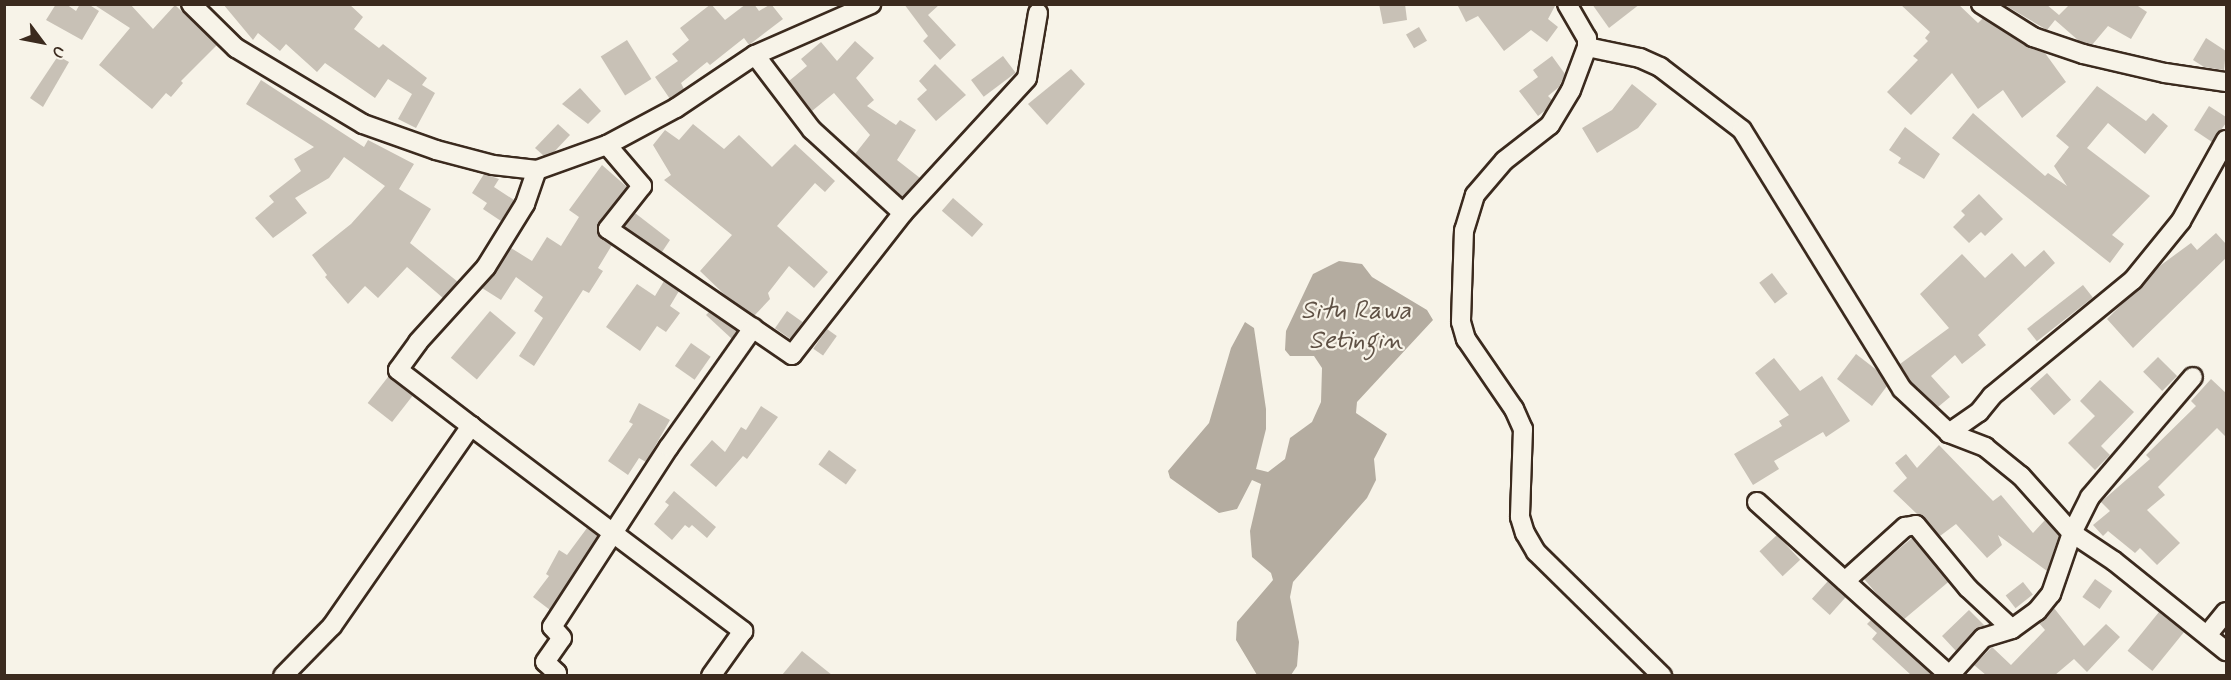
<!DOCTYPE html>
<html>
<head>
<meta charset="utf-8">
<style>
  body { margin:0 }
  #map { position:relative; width:2231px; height:680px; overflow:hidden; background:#f7f3e8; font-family:Mynerve,sans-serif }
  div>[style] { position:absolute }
  .water>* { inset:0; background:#b4aca0 }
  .building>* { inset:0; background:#c8c1b6; transform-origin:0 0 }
  .roads { filter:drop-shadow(2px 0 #3b2a1e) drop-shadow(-2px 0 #3b2a1e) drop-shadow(0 2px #3b2a1e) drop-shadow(0 -2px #3b2a1e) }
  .street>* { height:18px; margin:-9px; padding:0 9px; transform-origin:9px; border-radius:9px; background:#f7f3e8 }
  span { translate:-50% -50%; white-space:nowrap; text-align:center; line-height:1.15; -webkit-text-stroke:4.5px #f7f3e8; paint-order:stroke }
  .water-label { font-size:26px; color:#5f5145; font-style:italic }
  .frame { position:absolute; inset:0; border:6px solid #3b2a1e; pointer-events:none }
  .north { position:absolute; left:12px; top:12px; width:60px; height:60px; -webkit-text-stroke:4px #f7f3e8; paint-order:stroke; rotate:122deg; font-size:16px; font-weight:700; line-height:24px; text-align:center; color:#3b2a1e }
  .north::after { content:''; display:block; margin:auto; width:21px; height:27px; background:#3b2a1e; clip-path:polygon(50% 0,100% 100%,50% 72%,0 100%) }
</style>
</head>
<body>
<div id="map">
  <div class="water">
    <i style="clip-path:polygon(1339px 261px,1362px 264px,1372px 277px,1427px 310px,1433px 320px,1357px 402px,1356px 413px,1387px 434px,1374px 459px,1376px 480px,1367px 498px,1293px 582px,1290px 597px,1299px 642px,1297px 666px,1291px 675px,1257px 675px,1236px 640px,1237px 622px,1273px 580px,1271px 573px,1252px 557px,1250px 531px,1261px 484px,1252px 480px,1237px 509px,1219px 513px,1170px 478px,1168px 471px,1209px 423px,1231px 348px,1245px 322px,1254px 328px,1266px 409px,1266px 429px,1256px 469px,1268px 472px,1285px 459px,1290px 438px,1312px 422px,1321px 402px,1322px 368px,1314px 356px,1290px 356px,1285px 350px,1286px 331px,1313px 274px)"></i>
  </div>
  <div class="building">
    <i style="clip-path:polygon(56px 4px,66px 4px,76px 11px,80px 4px,88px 4px,99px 11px,82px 40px,46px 20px)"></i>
    <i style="clip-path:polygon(93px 4px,130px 4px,153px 29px,175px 5px,217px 45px,181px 81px,183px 83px,171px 97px,166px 93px,152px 109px,99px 65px,130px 28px)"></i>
    <i style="clip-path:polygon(223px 4px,349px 4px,363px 17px,354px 29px,379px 48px,383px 44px,427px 78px,422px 85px,435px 93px,416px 128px,398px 119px,412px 94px,388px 79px,375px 98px,325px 63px,317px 72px,286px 44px,280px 51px,258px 33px,253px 40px)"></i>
    <i style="clip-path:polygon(711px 4px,725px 20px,746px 4px,754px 4px,759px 11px,771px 4px,783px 19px,749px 45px,744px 38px,710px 65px,707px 62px,681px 83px,684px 89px,670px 99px,655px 77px,678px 61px,672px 54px,689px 40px,680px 28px)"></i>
    <i style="clip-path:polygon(904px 4px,940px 4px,928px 15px,956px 45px,940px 60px,923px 41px,928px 36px)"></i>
    <i style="clip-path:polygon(1379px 4px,1405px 4px,1407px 20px,1383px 24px)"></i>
    <i style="clip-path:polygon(1457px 4px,1556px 4px,1548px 19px,1558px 27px,1547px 42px,1531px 30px,1504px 51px,1478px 16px,1466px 22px)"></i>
    <i style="clip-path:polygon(1592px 4px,1640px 4px,1609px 28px)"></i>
    <i style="clip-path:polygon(1900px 4px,1958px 4px,1978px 23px,1983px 18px,2027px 47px,2045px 53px,2066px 82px,2022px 118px,2003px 90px,1978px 109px,1952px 73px,1911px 115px,1887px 92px,1918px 60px,1913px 56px,1928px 41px,1925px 38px,1930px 32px)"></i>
    <i style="clip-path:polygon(2003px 4px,2046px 4px,2059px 15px,2070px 4px,2135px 4px,2147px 12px,2131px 39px,2108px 26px,2092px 45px,2079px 41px,2055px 20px,2047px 30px)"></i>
    <i style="left:1419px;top:27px;width:16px;height:15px;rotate:60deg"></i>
    <i style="clip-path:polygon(2206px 38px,2226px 51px,2224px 70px,2204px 67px,2193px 60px)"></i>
    <i style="left:627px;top:40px;width:46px;height:31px;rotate:58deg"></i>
    <i style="clip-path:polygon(855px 41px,874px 58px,856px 78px,874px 100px,867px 106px,896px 125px,900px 120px,916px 130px,897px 160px,920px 178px,902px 197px,855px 154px,870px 135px,834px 93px,812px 111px,789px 81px,807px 66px,801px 59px,821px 42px,837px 61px)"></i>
    <i style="clip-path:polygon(58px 56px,69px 62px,43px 107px,30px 98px)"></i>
    <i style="left:1003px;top:56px;width:21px;height:40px;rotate:53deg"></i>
    <i style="clip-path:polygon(1552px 56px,1565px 74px,1559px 87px,1548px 96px,1552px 100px,1547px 109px,1538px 116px,1519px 91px,1538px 77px,1533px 70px)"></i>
    <i style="clip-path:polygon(935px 64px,966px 95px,936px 121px,917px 99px,927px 90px,919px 81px)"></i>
    <i style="clip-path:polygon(1071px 69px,1085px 84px,1047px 125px,1028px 104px)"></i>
    <i style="clip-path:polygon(261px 80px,364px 147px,368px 140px,414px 164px,399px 189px,431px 209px,410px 243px,458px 282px,443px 298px,407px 267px,378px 298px,365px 286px,348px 304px,325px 277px,327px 275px,312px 255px,351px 224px,385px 186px,344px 157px,329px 178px,295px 198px,307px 213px,273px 238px,255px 218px,274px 202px,269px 196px,301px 171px,294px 159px,314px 147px,246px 104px)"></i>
    <i style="clip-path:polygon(1632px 84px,1657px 104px,1638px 128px,1597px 153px,1582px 128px,1612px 110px)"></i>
    <i style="clip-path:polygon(2097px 86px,2146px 121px,2153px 113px,2168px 126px,2145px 154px,2108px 123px,2087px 148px,2150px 196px,2112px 235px,2124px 244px,2110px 263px,1952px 138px,1973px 113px,2045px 176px,2048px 173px,2067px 186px,2054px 166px,2069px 147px,2056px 136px)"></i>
    <i style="clip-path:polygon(580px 88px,601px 111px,588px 124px,562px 104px)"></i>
    <i style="clip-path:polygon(2209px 106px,2226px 117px,2226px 123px,2212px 142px,2194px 130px)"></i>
    <i style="clip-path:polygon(558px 124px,570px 135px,554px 152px,544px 156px,535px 148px)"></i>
    <i style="clip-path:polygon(693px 124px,724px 149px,739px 135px,772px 167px,795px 144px,835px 181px,825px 192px,815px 183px,777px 226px,828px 272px,814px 288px,789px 266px,768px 293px,770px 299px,754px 316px,725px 295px,700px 271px,732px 235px,664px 180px,671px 175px,653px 145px,665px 130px,679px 140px)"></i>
    <i style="clip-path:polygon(1905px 127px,1940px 154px,1924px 179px,1898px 163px,1901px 158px,1889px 150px)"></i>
    <i style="clip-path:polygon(602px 165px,627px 187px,597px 227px,598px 234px,612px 245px,598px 268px,603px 271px,589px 293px,583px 290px,534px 366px,519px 356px,543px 318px,534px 311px,543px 297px,516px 277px,501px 300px,482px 288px,511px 248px,532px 261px,547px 237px,561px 246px,579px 217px,569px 210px)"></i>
    <i style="clip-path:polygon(484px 174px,499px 179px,494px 187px,514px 200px,501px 221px,483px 209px,487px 203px,472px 193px)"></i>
    <i style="clip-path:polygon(1979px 194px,2003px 219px,1985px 236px,1981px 232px,1969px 243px,1953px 227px,1965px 215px,1961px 211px)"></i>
    <i style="left:953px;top:198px;width:40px;height:17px;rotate:41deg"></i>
    <i style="clip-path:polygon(635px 213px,670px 240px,662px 252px,624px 227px)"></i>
    <i style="clip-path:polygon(2216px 233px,2226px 244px,2226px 258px,2133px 348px,2107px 319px,2161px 265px,2191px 243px,2197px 250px)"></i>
    <i style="clip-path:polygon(2044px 250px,2055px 263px,1978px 335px,1986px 345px,1962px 364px,1955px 355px,1931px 376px,1950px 397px,1938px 407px,1911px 382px,1900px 364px,1949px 328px,1920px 294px,1962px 254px,1985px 278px,2012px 253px,2025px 267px)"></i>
    <i style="left:1772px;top:273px;width:26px;height:16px;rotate:53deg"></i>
    <i style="clip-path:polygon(664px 281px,679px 291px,670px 306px,680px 313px,666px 332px,657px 326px,640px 351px,606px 327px,637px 284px,655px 296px)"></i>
    <i style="left:2083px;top:285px;width:16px;height:71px;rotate:52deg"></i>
    <i style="left:490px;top:311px;width:34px;height:61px;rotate:40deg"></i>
    <i style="left:787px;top:311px;width:19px;height:21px;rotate:35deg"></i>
    <i style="clip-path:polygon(709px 312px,737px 331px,732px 339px,706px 315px)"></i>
    <i style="left:827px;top:329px;width:12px;height:24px;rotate:35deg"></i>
    <i style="left:691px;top:343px;width:24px;height:28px;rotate:35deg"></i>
    <i style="clip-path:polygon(1856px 354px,1878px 371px,1887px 386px,1872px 406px,1837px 379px)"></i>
    <i style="left:2158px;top:357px;width:27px;height:21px;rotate:45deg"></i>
    <i style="clip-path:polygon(1774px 358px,1800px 391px,1822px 376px,1850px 421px,1826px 437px,1823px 432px,1774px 461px,1779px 469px,1753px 485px,1734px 454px,1782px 426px,1779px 421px,1789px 415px,1755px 373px)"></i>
    <i style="left:2047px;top:373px;width:36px;height:23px;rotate:48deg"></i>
    <i style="left:388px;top:377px;width:31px;height:33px;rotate:38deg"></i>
    <i style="clip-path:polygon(2211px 379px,2226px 393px,2226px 437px,2217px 428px,2158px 487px,2165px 495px,2147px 510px,2180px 543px,2157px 565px,2140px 548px,2135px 553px,2108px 531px,2103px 536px,2093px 525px,2110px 511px,2101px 502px,2150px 459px,2146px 455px,2196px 406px,2191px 401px)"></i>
    <i style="clip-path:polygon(2100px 380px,2134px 412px,2101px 446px,2110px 455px,2095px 470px,2068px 443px,2095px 416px,2080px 401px)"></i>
    <i style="clip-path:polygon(639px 403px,670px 420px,646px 462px,639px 458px,628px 475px,608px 461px,633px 424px,629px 422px)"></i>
    <i style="clip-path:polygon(761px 406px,778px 417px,747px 459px,743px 456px,716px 487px,690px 465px,712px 440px,725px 452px,741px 427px,746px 430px)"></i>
    <i style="clip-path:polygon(1939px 445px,1993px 501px,2001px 495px,2033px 533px,2045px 520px,2059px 536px,2047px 571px,1998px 535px,2002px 545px,1987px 558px,1956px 524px,1940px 536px,1893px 491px,1907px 478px,1895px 463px,1906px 454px,1917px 468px)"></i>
    <i style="left:829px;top:450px;width:34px;height:18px;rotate:36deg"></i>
    <i style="clip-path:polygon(674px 491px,716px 527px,707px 538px,692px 525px,689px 528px,685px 525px,672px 540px,654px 524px,669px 505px,665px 502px)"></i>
    <i style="clip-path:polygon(587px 528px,598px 536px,550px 610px,533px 597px,549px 576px,546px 574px,559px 550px,567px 555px)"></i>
    <i style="left:1777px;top:535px;width:34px;height:24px;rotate:47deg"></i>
    <i style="left:1912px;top:538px;width:57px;height:63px;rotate:50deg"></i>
    <i style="left:2095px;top:579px;width:21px;height:22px;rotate:35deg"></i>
    <i style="left:1828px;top:581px;width:24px;height:24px;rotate:42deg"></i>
    <i style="left:2023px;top:582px;width:16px;height:22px;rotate:52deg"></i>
    <i style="clip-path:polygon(2054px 608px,2084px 646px,2106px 624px,2120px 637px,2087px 672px,2074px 659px,2055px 675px,1986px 675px,1974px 665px,1992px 647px,2011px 665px,2045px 630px,2039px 623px)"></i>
    <i style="clip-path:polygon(1969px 610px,1985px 626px,1975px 630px,1956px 651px,1942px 636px)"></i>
    <i style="left:2159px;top:612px;width:32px;height:50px;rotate:39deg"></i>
    <i style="clip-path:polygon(1871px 620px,1933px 675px,1911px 675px,1872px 639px,1877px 633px,1867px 624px)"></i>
    <i style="clip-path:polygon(802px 651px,832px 675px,782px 675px)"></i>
  </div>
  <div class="roads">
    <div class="street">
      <i style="left:191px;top:4px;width:63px;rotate:44.4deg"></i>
      <i style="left:236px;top:48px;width:148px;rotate:30.9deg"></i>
      <i style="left:363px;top:124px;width:77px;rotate:19.6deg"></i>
      <i style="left:436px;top:150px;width:59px;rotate:14.7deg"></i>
      <i style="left:493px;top:165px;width:44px;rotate:6.5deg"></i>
      <i style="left:537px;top:170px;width:74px;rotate:-19.7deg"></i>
      <i style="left:607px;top:145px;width:78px;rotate:-28.2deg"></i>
      <i style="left:676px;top:108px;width:95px;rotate:-33.9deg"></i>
      <i style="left:755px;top:55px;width:127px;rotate:-23.7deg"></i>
      <i style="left:1567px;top:4px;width:39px;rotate:60deg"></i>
      <i style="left:1587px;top:38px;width:9px;rotate:90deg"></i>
      <i style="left:1587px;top:47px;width:46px;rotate:110.4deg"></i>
      <i style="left:1571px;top:90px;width:41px;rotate:121deg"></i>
      <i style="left:1550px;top:125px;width:58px;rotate:142deg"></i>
      <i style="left:1504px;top:161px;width:45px;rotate:130.5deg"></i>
      <i style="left:1475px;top:195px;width:37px;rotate:107deg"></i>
      <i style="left:1464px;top:230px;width:92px;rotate:91.9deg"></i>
      <i style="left:1461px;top:322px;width:18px;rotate:74deg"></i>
      <i style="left:1466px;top:339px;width:85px;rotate:55.6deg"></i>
      <i style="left:1514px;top:409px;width:22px;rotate:66deg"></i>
      <i style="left:1523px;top:429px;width:88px;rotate:92deg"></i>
      <i style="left:1520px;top:517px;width:17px;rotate:73deg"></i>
      <i style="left:1525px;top:533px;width:22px;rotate:60deg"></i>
      <i style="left:1536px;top:552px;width:177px;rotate:44.5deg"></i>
      <i style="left:1981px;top:4px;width:62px;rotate:32.4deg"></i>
      <i style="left:2033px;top:37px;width:53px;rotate:18.8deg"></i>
      <i style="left:2083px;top:54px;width:84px;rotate:13deg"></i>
      <i style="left:2165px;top:73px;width:62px;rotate:8.4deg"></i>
      <i style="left:1587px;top:47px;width:54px;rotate:11.7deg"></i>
      <i style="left:1640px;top:58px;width:22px;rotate:24deg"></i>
      <i style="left:1660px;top:67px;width:103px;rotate:37.5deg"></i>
      <i style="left:1742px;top:130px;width:304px;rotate:58.3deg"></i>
      <i style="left:1902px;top:389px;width:64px;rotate:43.1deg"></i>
      <i style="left:755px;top:55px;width:94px;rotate:52.8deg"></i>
      <i style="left:812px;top:130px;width:123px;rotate:42.4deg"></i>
      <i style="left:2226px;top:140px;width:93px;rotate:119.1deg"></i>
      <i style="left:2181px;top:221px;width:76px;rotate:129.1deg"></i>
      <i style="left:2133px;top:280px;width:183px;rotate:140.6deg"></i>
      <i style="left:1992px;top:396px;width:21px;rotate:129deg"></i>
      <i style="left:1979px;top:412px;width:37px;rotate:145deg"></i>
      <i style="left:1949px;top:433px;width:39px;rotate:21deg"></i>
      <i style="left:1985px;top:447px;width:46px;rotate:38.9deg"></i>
      <i style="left:2021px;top:476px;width:76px;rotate:48.2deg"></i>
      <i style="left:2072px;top:533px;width:50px;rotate:33.7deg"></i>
      <i style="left:2114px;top:561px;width:144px;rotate:38.8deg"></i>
      <i style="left:607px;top:145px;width:54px;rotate:49.5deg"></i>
      <i style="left:642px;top:186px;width:55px;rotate:128.3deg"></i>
      <i style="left:608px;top:229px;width:223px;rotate:34.4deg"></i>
      <i style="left:792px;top:355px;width:180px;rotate:-52deg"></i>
      <i style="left:903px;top:213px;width:183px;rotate:-47.4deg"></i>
      <i style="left:1027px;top:78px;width:66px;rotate:-80.4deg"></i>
      <i style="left:471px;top:426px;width:341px;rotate:37deg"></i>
      <i style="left:743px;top:631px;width:55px;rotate:125.4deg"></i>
      <i style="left:1757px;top:502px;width:258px;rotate:42deg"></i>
      <i style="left:1845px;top:581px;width:81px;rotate:-42deg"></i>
      <i style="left:1905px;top:527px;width:11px;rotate:-10deg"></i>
      <i style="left:1916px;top:525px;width:82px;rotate:50.5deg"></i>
      <i style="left:1968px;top:588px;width:60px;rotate:43deg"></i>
      <i style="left:2208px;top:634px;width:28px;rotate:-51deg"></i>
      <i style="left:283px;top:676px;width:70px;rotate:-45.6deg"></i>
      <i style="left:332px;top:626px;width:244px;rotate:-55.2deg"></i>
      <i style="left:471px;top:426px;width:92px;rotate:-142.5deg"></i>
      <i style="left:398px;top:370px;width:34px;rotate:-54deg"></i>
      <i style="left:418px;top:342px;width:101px;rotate:-47.8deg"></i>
      <i style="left:486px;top:267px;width:74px;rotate:-58.2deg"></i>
      <i style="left:525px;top:204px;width:36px;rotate:-71deg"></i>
      <i style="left:556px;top:676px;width:3px;rotate:-72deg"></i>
      <i style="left:557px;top:673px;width:16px;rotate:-137deg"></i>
      <i style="left:545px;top:662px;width:29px;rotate:-55deg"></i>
      <i style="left:562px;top:638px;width:15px;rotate:-132deg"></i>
      <i style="left:552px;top:627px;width:215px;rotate:-57deg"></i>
      <i style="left:669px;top:447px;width:146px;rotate:-54.8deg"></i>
      <i style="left:1949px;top:676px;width:51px;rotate:-48.2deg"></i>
      <i style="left:1983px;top:638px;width:30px;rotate:-17deg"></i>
      <i style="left:2012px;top:629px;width:31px;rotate:-36deg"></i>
      <i style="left:2037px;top:611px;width:22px;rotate:-51deg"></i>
      <i style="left:2051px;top:594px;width:65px;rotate:-71deg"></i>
      <i style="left:2072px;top:533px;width:40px;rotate:-63.4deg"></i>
      <i style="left:2090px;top:497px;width:158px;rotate:-49.4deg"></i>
    </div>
  </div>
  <div class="water-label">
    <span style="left:1356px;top:327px">Situ Rawa<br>Setingin</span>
  </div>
  <div class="frame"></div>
  <div class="north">U</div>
</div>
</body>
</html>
